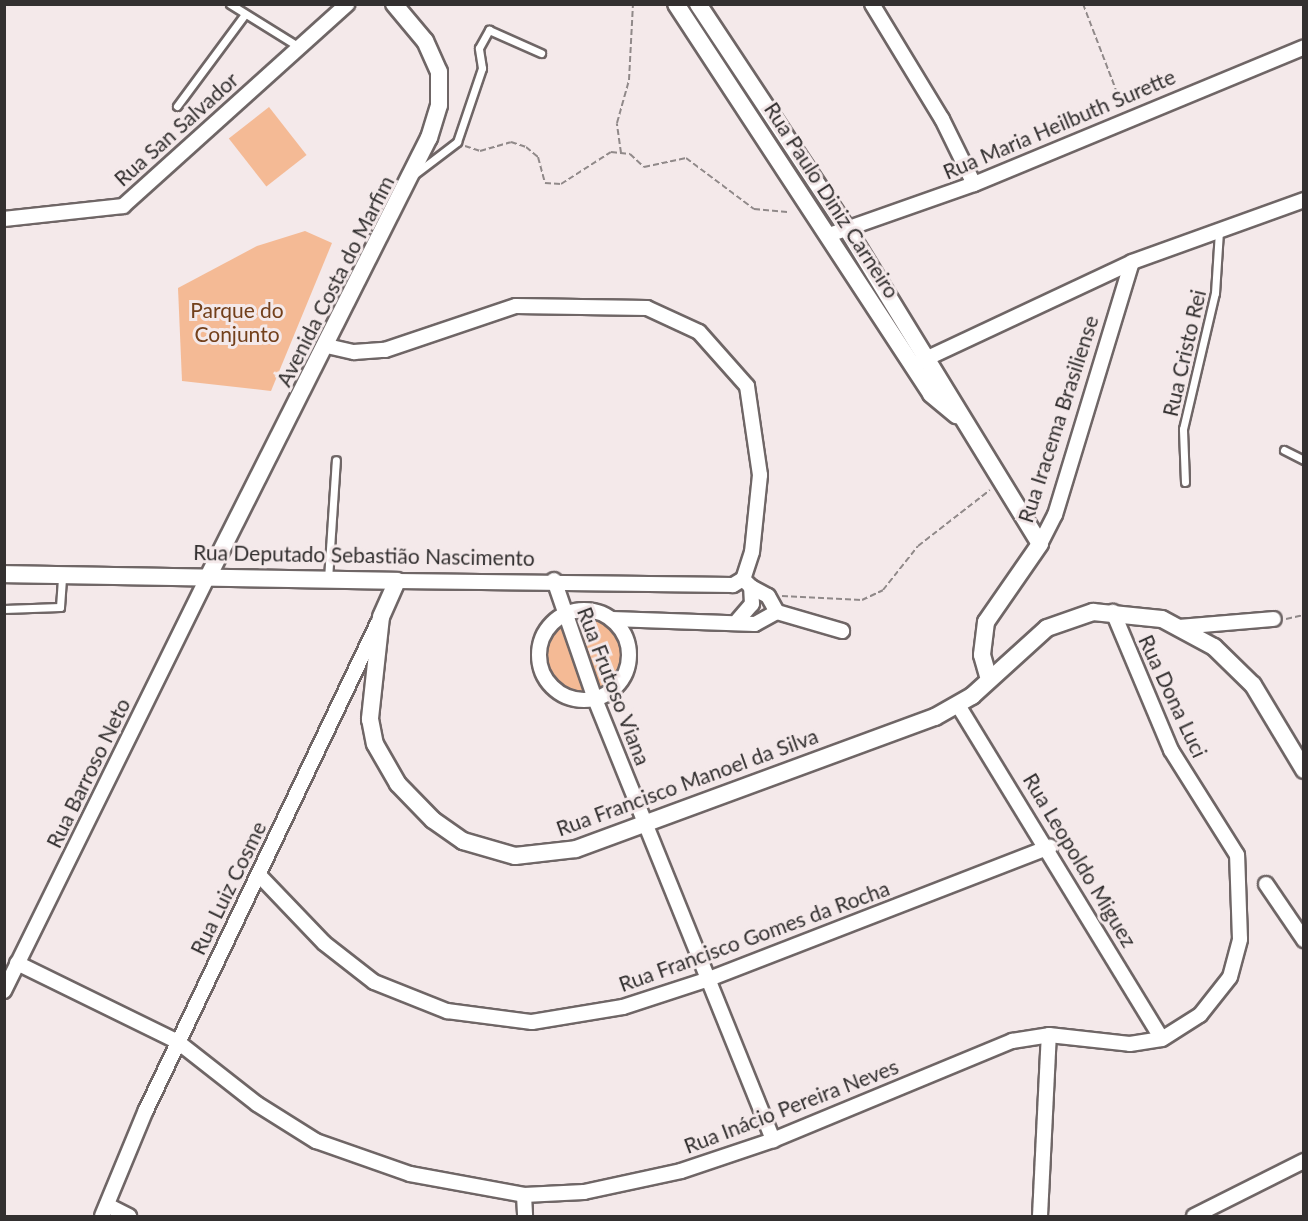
<!DOCTYPE html>
<html>
<head>
<meta charset="utf-8">
<style>
  body { margin:0 }
  #map { position:relative; width:1308px; height:1221px; overflow:hidden; background:#f4e9ea; font-family:Lato,sans-serif }
  div>[style] { position:absolute }
  .green>* { inset:0; background:#f4ba95; transform-origin:0 0 }
  .round { border-radius:50% }
  .path>* { height:2px; margin-top:-1px; transform-origin:0; background:repeating-linear-gradient(90deg,#908989 0 6px,transparent 0 9px) }
  .roads { filter:drop-shadow(2px 0 #6f6666) drop-shadow(-2px 0 #6f6666) drop-shadow(0 2px #6f6666) drop-shadow(0 -2px #6f6666) }
  .service>* { height:7px; margin:-3.5px; padding:0 3.5px; transform-origin:3.5px; border-radius:3.5px; background:#fff }
  .minor>* { height:14px; margin:-7px; padding:0 7px; transform-origin:7px; border-radius:7px; background:#fff }
  .minor>.ring { margin:-7px; padding:0; box-sizing:content-box; background:none; border:14px solid #fff; border-radius:50% }
  .tertiary>* { height:16px; margin:-8px; padding:0 8px; transform-origin:8px; border-radius:8px; background:#fff }
  span { translate:-50% -50%; white-space:nowrap; text-align:center; line-height:1.15; -webkit-text-stroke:6px #f4e9ea; paint-order:stroke }
  .street-label { font-size:21px; color:#333030 }
  .park-label { font-size:21px; color:#73401b }
  .frame { position:absolute; inset:0; border:6px solid #333030; pointer-events:none }
</style>
</head>
<body>
<div id="map">
  <div class="green">
    <i style="left:269px;top:107px;width:61px;height:51px;rotate:52deg"></i>
    <i style="clip-path:polygon(305px 231px,332px 243px,271px 391px,182px 381px,178px 288px,257px 246px)"></i>
    <i class="round" style="left:539px;top:610px;width:90px;height:90px"></i>
  </div>
  <div class="path">
    <i style="left:1083px;top:4px;width:111px;rotate:69deg"></i>
    <i style="left:465px;top:146px;width:16px;rotate:18deg"></i>
    <i style="left:480px;top:151px;width:32px;rotate:-16deg"></i>
    <i style="left:511px;top:142px;width:16px;rotate:18deg"></i>
    <i style="left:526px;top:147px;width:16px;rotate:40deg"></i>
    <i style="left:538px;top:157px;width:27px;rotate:75deg"></i>
    <i style="left:545px;top:183px;width:16px;rotate:4deg"></i>
    <i style="left:561px;top:184px;width:59px;rotate:-32.6deg"></i>
    <i style="left:611px;top:152px;width:19px;rotate:6deg"></i>
    <i style="left:630px;top:154px;width:19px;rotate:43deg"></i>
    <i style="left:644px;top:167px;width:43px;rotate:-12.1deg"></i>
    <i style="left:686px;top:158px;width:85px;rotate:36.9deg"></i>
    <i style="left:754px;top:209px;width:36px;rotate:5deg"></i>
    <i style="left:621px;top:153px;width:30px;rotate:-98deg"></i>
    <i style="left:617px;top:123px;width:45px;rotate:-74.4deg"></i>
    <i style="left:629px;top:80px;width:76px;rotate:-87deg"></i>
    <i style="left:782px;top:596px;width:80px;rotate:2.9deg"></i>
    <i style="left:862px;top:600px;width:23px;rotate:-25deg"></i>
    <i style="left:883px;top:590px;width:56px;rotate:-51.5deg"></i>
    <i style="left:918px;top:546px;width:91px;rotate:-37.9deg"></i>
    <i style="left:1286px;top:619px;width:18px;rotate:-13deg"></i>
  </div>
  <div class="roads">
    <div class="service">
      <i style="left:230px;top:4px;width:81px;rotate:31.9deg"></i>
      <i style="left:177px;top:106px;width:114px;rotate:-53.5deg"></i>
      <i style="left:415px;top:174px;width:53px;rotate:-37.3deg"></i>
      <i style="left:457px;top:142px;width:78px;rotate:-71.3deg"></i>
      <i style="left:482px;top:68px;width:20px;rotate:-99deg"></i>
      <i style="left:479px;top:48px;width:21px;rotate:-61deg"></i>
      <i style="left:489px;top:30px;width:57px;rotate:23.9deg"></i>
      <i style="left:1284px;top:450px;width:22px;rotate:27deg"></i>
      <i style="left:1185px;top:482px;width:53px;rotate:-92.2deg"></i>
      <i style="left:1183px;top:429px;width:140px;rotate:-76.8deg"></i>
      <i style="left:1215px;top:293px;width:62px;rotate:-86.3deg"></i>
      <i style="left:328px;top:579px;width:119px;rotate:-86.2deg"></i>
      <i style="left:4px;top:609px;width:56px;rotate:-2deg"></i>
      <i style="left:60px;top:607px;width:32px;rotate:-86deg"></i>
    </div>
    <div class="minor">
      <i style="left:872px;top:4px;width:135px;rotate:58.7deg"></i>
      <i style="left:942px;top:119px;width:72px;rotate:63.8deg"></i>
      <i style="left:4px;top:219px;width:120px;rotate:-6.2deg"></i>
      <i style="left:123px;top:206px;width:302px;rotate:-42deg"></i>
      <i style="left:829px;top:235px;width:154px;rotate:-19.4deg"></i>
      <i style="left:974px;top:184px;width:357px;rotate:-22.5deg"></i>
      <i style="left:327px;top:346px;width:28px;rotate:13deg"></i>
      <i style="left:354px;top:352px;width:31px;rotate:-4deg"></i>
      <i style="left:385px;top:350px;width:138px;rotate:-18.6deg"></i>
      <i style="left:516px;top:306px;width:131px;rotate:0.9deg"></i>
      <i style="left:647px;top:308px;width:57px;rotate:24.8deg"></i>
      <i style="left:699px;top:332px;width:72px;rotate:48.4deg"></i>
      <i style="left:747px;top:386px;width:90px;rotate:81.7deg"></i>
      <i style="left:760px;top:475px;width:77px;rotate:95.9deg"></i>
      <i style="left:752px;top:552px;width:28px;rotate:108deg"></i>
      <i style="left:743px;top:579px;width:12px;rotate:149deg"></i>
      <i style="left:733px;top:585px;width:336px;rotate:-179.3deg"></i>
      <i style="left:919px;top:362px;width:235px;rotate:-25.1deg"></i>
      <i style="left:1132px;top:262px;width:183px;rotate:-19.8deg"></i>
      <i style="left:1040px;top:544px;width:33px;rotate:-63deg"></i>
      <i style="left:1055px;top:515px;width:264px;rotate:-73.1deg"></i>
      <i style="left:554px;top:580px;width:126px;rotate:71deg"></i>
      <i style="left:595px;top:699px;width:476px;rotate:68deg"></i>
      <i style="left:751px;top:587px;width:19px;rotate:28deg"></i>
      <i style="left:768px;top:596px;width:18px;rotate:61deg"></i>
      <i class="ring" style="left:539px;top:610px;width:76px;height:76px"></i>
      <i style="left:612px;top:619px;width:143px;rotate:2deg"></i>
      <i style="left:755px;top:624px;width:25px;rotate:-29deg"></i>
      <i style="left:777px;top:612px;width:68px;rotate:16.3deg"></i>
      <i style="left:738px;top:620px;width:21px;rotate:-49deg"></i>
      <i style="left:752px;top:604px;width:17px;rotate:-93deg"></i>
      <i style="left:751px;top:587px;width:11px;rotate:-135deg"></i>
      <i style="left:1180px;top:627px;width:94px;rotate:-4.9deg"></i>
      <i style="left:958px;top:705px;width:391px;rotate:58.6deg"></i>
      <i style="left:259px;top:875px;width:94px;rotate:46.3deg"></i>
      <i style="left:324px;top:943px;width:63px;rotate:38deg"></i>
      <i style="left:374px;top:982px;width:79px;rotate:21.7deg"></i>
      <i style="left:447px;top:1011px;width:86px;rotate:7.4deg"></i>
      <i style="left:532px;top:1022px;width:92px;rotate:-9.4deg"></i>
      <i style="left:623px;top:1007px;width:90px;rotate:-18deg"></i>
      <i style="left:709px;top:979px;width:366px;rotate:-21.2deg"></i>
      <i style="left:1266px;top:884px;width:68px;rotate:55.8deg"></i>
      <i style="left:17px;top:963px;width:179px;rotate:26.1deg"></i>
      <i style="left:178px;top:1042px;width:100px;rotate:38.1deg"></i>
      <i style="left:257px;top:1104px;width:70px;rotate:32.1deg"></i>
      <i style="left:316px;top:1141px;width:100px;rotate:19.3deg"></i>
      <i style="left:410px;top:1174px;width:116px;rotate:10.4deg"></i>
      <i style="left:524px;top:1195px;width:60px;rotate:-2.9deg"></i>
      <i style="left:584px;top:1192px;width:99px;rotate:-12.2deg"></i>
      <i style="left:681px;top:1171px;width:97px;rotate:-18.6deg"></i>
      <i style="left:773px;top:1140px;width:259px;rotate:-22.5deg"></i>
      <i style="left:1012px;top:1041px;width:37px;rotate:-9deg"></i>
      <i style="left:1049px;top:1035px;width:81px;rotate:6.3deg"></i>
      <i style="left:1130px;top:1044px;width:32px;rotate:-9deg"></i>
      <i style="left:1162px;top:1039px;width:45px;rotate:-32.3deg"></i>
      <i style="left:1200px;top:1015px;width:48px;rotate:-51.7deg"></i>
      <i style="left:1230px;top:977px;width:39px;rotate:-75deg"></i>
      <i style="left:1240px;top:939px;width:84px;rotate:-92deg"></i>
      <i style="left:1237px;top:855px;width:124px;rotate:-122.2deg"></i>
      <i style="left:1171px;top:750px;width:150px;rotate:-112.8deg"></i>
      <i style="left:4px;top:991px;width:464px;rotate:-63.8deg"></i>
      <i style="left:524px;top:1195px;width:21px;rotate:87deg"></i>
      <i style="left:107px;top:1205px;width:25px;rotate:27deg"></i>
      <i style="left:102px;top:1216px;width:115px;rotate:-67.5deg"></i>
      <i style="left:146px;top:1110px;width:539px;rotate:-64.53deg"></i>
      <i style="left:1040px;top:1216px;width:181px;rotate:-87.2deg"></i>
      <i style="left:1194px;top:1216px;width:123px;rotate:-26.6deg"></i>
    </div>
    <div class="tertiary">
      <i style="left:676px;top:4px;width:466px;rotate:56.8deg"></i>
      <i style="left:931px;top:394px;width:33px;rotate:40deg"></i>
      <i style="left:698px;top:4px;width:270px;rotate:56.5deg"></i>
      <i style="left:847px;top:229px;width:369px;rotate:58.5deg"></i>
      <i style="left:1040px;top:544px;width:95px;rotate:124.7deg"></i>
      <i style="left:986px;top:622px;width:33px;rotate:97deg"></i>
      <i style="left:982px;top:655px;width:26px;rotate:74deg"></i>
      <i style="left:4px;top:574px;width:393px;rotate:1deg"></i>
      <i style="left:397px;top:581px;width:39px;rotate:114deg"></i>
      <i style="left:381px;top:617px;width:103px;rotate:96.2deg"></i>
      <i style="left:370px;top:719px;width:25px;rotate:79deg"></i>
      <i style="left:375px;top:744px;width:46px;rotate:60.1deg"></i>
      <i style="left:398px;top:784px;width:50px;rotate:45.8deg"></i>
      <i style="left:433px;top:820px;width:37px;rotate:35deg"></i>
      <i style="left:463px;top:841px;width:54px;rotate:16.1deg"></i>
      <i style="left:515px;top:856px;width:61px;rotate:-6.5deg"></i>
      <i style="left:576px;top:849px;width:382px;rotate:-20.2deg"></i>
      <i style="left:935px;top:717px;width:43px;rotate:-29.6deg"></i>
      <i style="left:972px;top:696px;width:101px;rotate:-42.2deg"></i>
      <i style="left:1047px;top:628px;width:49px;rotate:-19.2deg"></i>
      <i style="left:1093px;top:612px;width:69px;rotate:5.8deg"></i>
      <i style="left:1162px;top:619px;width:59px;rotate:28.3deg"></i>
      <i style="left:1214px;top:647px;width:54px;rotate:44.3deg"></i>
      <i style="left:1253px;top:685px;width:99px;rotate:59deg"></i>
      <i style="left:209px;top:575px;width:489px;rotate:-63.3deg"></i>
      <i style="left:429px;top:138px;width:34px;rotate:-73deg"></i>
      <i style="left:439px;top:105px;width:33px;rotate:-90deg"></i>
      <i style="left:439px;top:72px;width:34px;rotate:-114deg"></i>
      <i style="left:425px;top:41px;width:48px;rotate:-130deg"></i>
    </div>
  </div>
  <div class="street-label">
    <span style="left:1059px;top:124px;rotate:-23deg">Rua Maria Heilbuth Surette</span>
    <span style="left:176px;top:129px;rotate:-42deg">Rua San Salvador</span>
    <span style="left:832px;top:200px;rotate:57deg">Rua Paulo Diniz Carneiro</span>
    <span style="left:335px;top:281px;rotate:-63deg">Avenida Costa do Marfim</span>
    <span style="left:1184px;top:353px;rotate:-77deg">Rua Cristo Rei</span>
    <span style="left:1058px;top:419px;rotate:-72deg">Rua Iracema Brasiliense</span>
    <span style="left:364px;top:555px;rotate:1deg">Rua Deputado Sebastião Nascimento</span>
    <span style="left:614px;top:686px;rotate:69deg">Rua Frutoso Viana</span>
    <span style="left:1173px;top:696px;rotate:65deg">Rua Dona Luci</span>
    <span style="left:88px;top:773px;rotate:-64deg">Rua Barroso Neto</span>
    <span style="left:687px;top:782px;rotate:-20deg">Rua Francisco Manoel da Silva</span>
    <span style="left:1080px;top:860px;rotate:59deg">Rua Leopoldo Miguez</span>
    <span style="left:228px;top:888px;rotate:-64deg">Rua Luiz Cosme</span>
    <span style="left:754px;top:936px;rotate:-20deg">Rua Francisco Gomes da Rocha</span>
    <span style="left:791px;top:1106px;rotate:-21deg">Rua Inácio Pereira Neves</span>
  </div>
  <div class="park-label">
    <span style="left:237px;top:322px">Parque do<br>Conjunto</span>
  </div>
  <div class="frame"></div>
</div>
</body>
</html>
